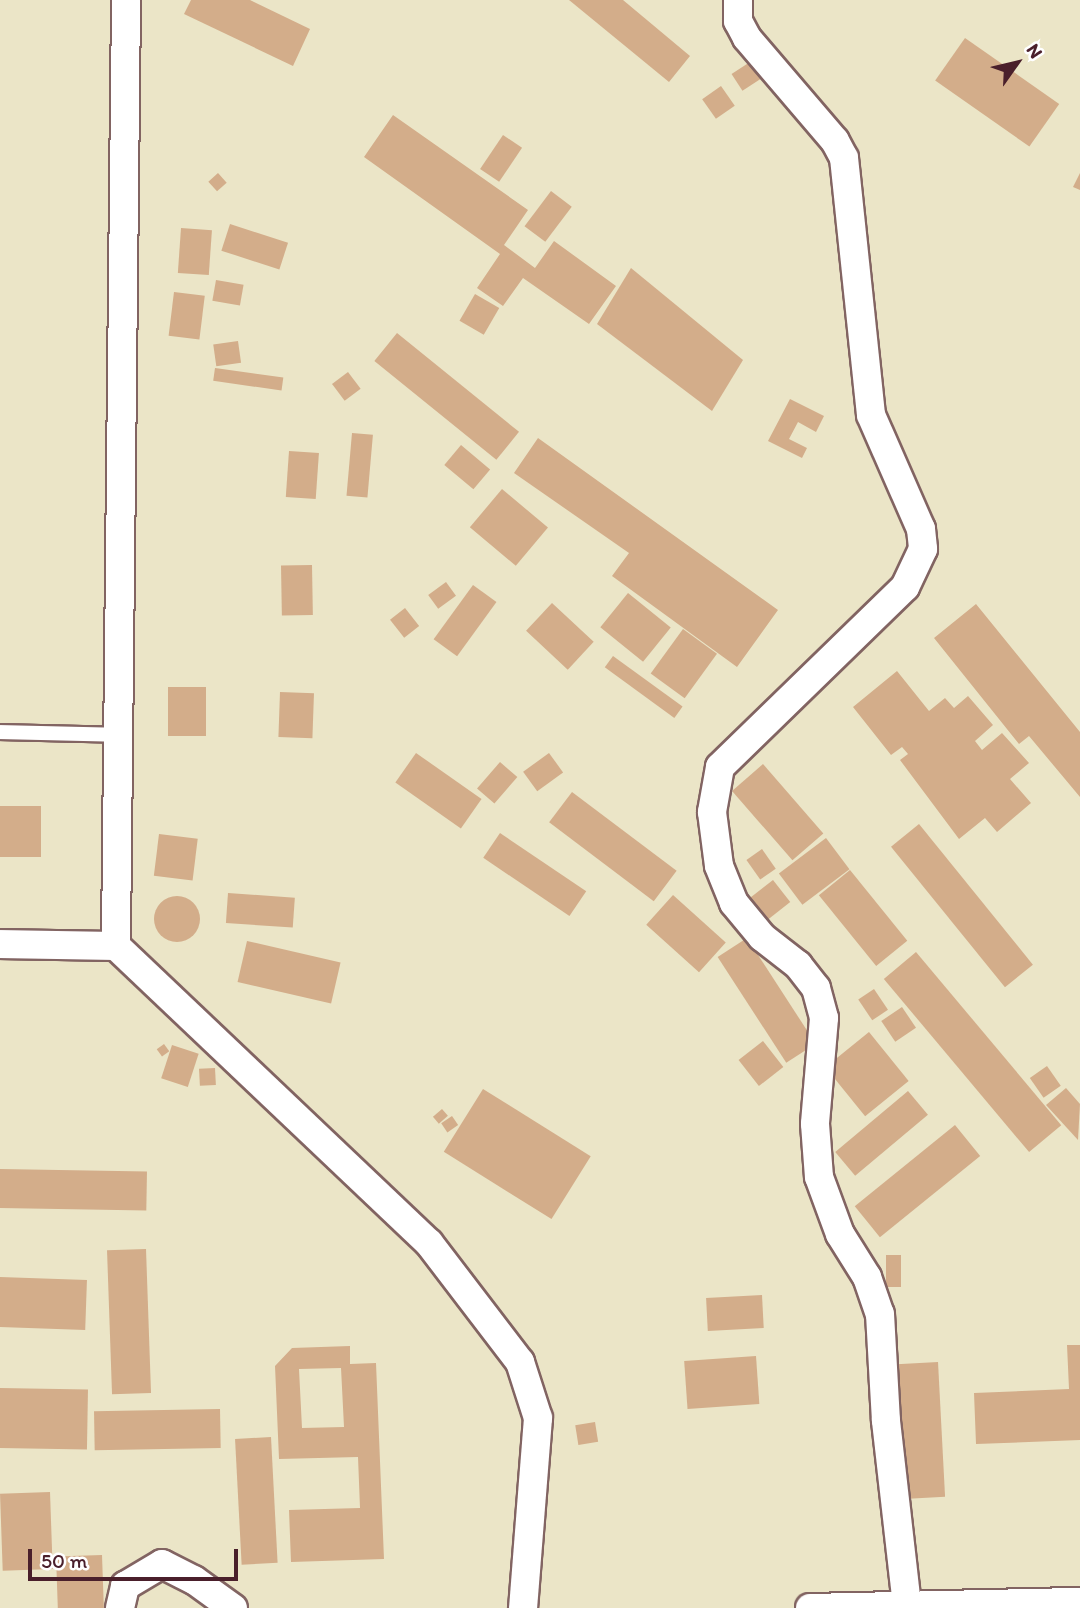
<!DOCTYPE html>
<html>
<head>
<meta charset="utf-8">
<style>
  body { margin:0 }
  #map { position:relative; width:1080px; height:1608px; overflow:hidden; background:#ebe5c7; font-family:Itim,sans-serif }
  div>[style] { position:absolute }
  .building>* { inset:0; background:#d3ad8a; transform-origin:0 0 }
  .round { border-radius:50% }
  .roads { filter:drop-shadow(2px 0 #826462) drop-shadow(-2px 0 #826462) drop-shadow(0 2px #826462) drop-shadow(0 -2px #826462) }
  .service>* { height:14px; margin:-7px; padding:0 7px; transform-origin:7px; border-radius:7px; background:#fff }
  .minor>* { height:28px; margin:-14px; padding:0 14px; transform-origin:14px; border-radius:14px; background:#fff }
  span { translate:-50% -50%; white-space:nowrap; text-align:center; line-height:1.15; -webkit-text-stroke:5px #fff; paint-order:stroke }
  .north { position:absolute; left:982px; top:28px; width:70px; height:70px; -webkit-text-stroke:5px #fff; paint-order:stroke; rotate:56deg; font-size:19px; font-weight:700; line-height:28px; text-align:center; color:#4a1f2b }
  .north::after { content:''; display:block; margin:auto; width:24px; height:32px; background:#4a1f2b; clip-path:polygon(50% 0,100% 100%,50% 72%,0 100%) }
  .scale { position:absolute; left:28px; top:1549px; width:210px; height:32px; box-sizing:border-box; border:4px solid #4a1f2b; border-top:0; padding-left:9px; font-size:21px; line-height:24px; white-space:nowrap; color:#4a1f2b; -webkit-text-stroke:5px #fff; paint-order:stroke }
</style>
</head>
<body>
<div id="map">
  <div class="building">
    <i style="clip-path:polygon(191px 0,250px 0,310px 29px,293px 66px,184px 14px)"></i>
    <i style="clip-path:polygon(569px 0,623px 0,690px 56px,669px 82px)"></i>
    <i style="left:965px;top:38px;width:115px;height:52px;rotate:35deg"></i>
    <i style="left:750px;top:62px;width:20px;height:22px;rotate:57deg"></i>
    <i style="left:721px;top:86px;width:24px;height:23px;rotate:55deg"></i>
    <i style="clip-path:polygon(393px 115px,528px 210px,504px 245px,535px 268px,554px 241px,616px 286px,589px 324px,523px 278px,503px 306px,477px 288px,500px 254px,364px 157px)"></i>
    <i style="left:503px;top:135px;width:23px;height:41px;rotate:34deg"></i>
    <i style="left:218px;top:173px;width:13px;height:13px;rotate:48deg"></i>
    <i style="clip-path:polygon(1080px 173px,1080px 190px,1073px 187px)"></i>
    <i style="left:551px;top:191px;width:26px;height:44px;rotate:37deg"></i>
    <i style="left:230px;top:224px;width:61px;height:28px;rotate:18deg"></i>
    <i style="left:181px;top:228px;width:31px;height:45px;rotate:4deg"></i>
    <i style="clip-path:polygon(631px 268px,743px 360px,712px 411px,597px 324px)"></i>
    <i style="left:216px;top:280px;width:28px;height:21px;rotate:10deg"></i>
    <i style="left:174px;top:292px;width:31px;height:44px;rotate:7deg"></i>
    <i style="left:475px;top:294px;width:28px;height:31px;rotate:30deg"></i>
    <i style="left:397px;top:333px;width:157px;height:36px;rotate:39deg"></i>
    <i style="left:238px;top:341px;width:22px;height:25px;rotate:82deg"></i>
    <i style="left:215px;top:368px;width:69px;height:13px;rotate:8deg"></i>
    <i style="left:348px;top:372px;width:21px;height:20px;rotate:53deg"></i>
    <i style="clip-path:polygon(790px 399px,824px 416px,816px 432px,798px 422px,789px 439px,807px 448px,802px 458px,768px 441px)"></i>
    <i style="left:352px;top:433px;width:21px;height:63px;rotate:5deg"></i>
    <i style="clip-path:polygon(538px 438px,778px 610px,737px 667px,612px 576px,629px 553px,514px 473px)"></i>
    <i style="left:461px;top:445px;width:38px;height:26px;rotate:40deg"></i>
    <i style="left:289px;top:451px;width:30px;height:46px;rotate:4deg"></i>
    <i style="left:502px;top:489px;width:60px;height:50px;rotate:40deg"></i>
    <i style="left:312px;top:565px;width:50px;height:31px;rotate:89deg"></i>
    <i style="left:446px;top:582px;width:17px;height:22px;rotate:54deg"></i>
    <i style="left:473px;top:585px;width:29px;height:67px;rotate:36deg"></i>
    <i style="left:628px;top:593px;width:55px;height:44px;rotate:39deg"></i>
    <i style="left:552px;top:603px;width:57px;height:38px;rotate:43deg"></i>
    <i style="clip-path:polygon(976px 604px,1080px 732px,1080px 797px,1029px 736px,1019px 744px,934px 638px)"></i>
    <i style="left:405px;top:608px;width:23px;height:19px;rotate:52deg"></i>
    <i style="left:683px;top:629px;width:42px;height:55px;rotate:36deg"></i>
    <i style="left:613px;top:656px;width:86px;height:14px;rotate:36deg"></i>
    <i style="clip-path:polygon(897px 671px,929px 711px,945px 698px,954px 708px,968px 696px,993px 725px,975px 741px,982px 750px,1002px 733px,1029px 763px,1010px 779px,1031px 803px,997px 832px,985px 818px,959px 839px,900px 760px,908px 754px,902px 747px,891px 755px,853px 707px)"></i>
    <i style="left:168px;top:687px;width:38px;height:49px"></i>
    <i style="left:280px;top:692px;width:34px;height:45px;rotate:2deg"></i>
    <i style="left:416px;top:753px;width:80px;height:36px;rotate:35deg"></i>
    <i style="left:549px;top:753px;width:24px;height:32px;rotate:54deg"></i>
    <i style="left:500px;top:762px;width:23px;height:35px;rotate:41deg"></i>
    <i style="left:763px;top:764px;width:92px;height:41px;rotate:49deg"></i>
    <i style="left:572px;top:792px;width:131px;height:38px;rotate:37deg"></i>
    <i style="left:0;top:806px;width:41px;height:51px"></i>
    <i style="left:919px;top:824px;width:181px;height:36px;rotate:51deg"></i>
    <i style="left:500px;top:833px;width:104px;height:30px;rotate:34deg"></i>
    <i style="left:159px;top:834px;width:39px;height:42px;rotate:7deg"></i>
    <i style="left:826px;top:838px;width:39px;height:59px;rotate:53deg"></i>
    <i style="left:762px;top:849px;width:24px;height:19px;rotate:55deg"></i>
    <i style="left:850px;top:870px;width:91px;height:40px;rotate:51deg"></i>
    <i style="left:773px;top:880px;width:28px;height:29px;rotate:52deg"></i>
    <i style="left:228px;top:893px;width:67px;height:30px;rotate:4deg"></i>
    <i style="left:673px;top:895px;width:71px;height:40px;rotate:42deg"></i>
    <i class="round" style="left:154px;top:896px;width:46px;height:46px"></i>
    <i style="left:747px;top:938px;width:126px;height:35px;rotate:57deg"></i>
    <i style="left:247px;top:941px;width:96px;height:42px;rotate:13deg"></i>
    <i style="left:916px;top:952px;width:226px;height:42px;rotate:50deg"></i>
    <i style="left:874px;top:989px;width:25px;height:19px;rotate:56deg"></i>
    <i style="left:902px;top:1007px;width:25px;height:25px;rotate:56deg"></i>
    <i style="left:869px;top:1032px;width:63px;height:56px;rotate:51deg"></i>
    <i style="left:763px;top:1041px;width:33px;height:31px;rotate:52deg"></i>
    <i style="left:164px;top:1044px;width:9px;height:9px;rotate:54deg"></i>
    <i style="left:172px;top:1045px;width:28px;height:35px;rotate:18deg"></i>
    <i style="left:1047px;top:1066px;width:24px;height:21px;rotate:55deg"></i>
    <i style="left:215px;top:1068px;width:17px;height:16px;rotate:87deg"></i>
    <i style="clip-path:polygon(1066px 1088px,1080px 1104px,1078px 1140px,1046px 1105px)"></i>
    <i style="left:483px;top:1089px;width:127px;height:74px;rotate:32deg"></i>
    <i style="left:908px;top:1091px;width:31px;height:95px;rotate:50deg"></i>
    <i style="left:442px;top:1109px;width:9px;height:12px;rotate:49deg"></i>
    <i style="left:452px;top:1116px;width:11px;height:13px;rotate:56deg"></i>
    <i style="left:955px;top:1125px;width:40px;height:129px;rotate:51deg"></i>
    <i style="left:0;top:1169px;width:147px;height:39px;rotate:1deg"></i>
    <i style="left:146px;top:1249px;width:144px;height:39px;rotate:88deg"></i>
    <i style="left:886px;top:1255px;width:15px;height:32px"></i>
    <i style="left:0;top:1277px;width:87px;height:50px;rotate:2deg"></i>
    <i style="left:762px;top:1295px;width:33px;height:56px;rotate:87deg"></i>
    <i style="clip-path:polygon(1067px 1345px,1080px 1345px,1080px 1440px,976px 1444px,974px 1393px,1069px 1389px)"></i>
    <i style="clip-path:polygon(evenodd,350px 1346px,350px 1364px,376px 1363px,384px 1559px,291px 1562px,289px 1510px,360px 1508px,358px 1457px,279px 1459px,275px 1366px,292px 1348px,350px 1346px,341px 1368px,344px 1427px,302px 1428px,299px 1369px,341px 1368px)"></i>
    <i style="left:756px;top:1356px;width:48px;height:72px;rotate:86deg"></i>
    <i style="left:938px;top:1362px;width:135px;height:46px;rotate:87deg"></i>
    <i style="left:0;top:1388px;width:88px;height:60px;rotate:1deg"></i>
    <i style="left:220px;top:1409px;width:39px;height:126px;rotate:89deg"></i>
    <i style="left:595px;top:1422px;width:20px;height:20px;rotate:81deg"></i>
    <i style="left:271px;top:1437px;width:126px;height:36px;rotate:87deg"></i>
    <i style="left:50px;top:1492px;width:77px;height:50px;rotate:88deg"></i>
    <i style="left:102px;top:1555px;width:53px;height:46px;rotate:88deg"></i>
  </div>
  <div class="roads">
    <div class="service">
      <i style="left:0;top:732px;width:119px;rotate:1.4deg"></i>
    </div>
    <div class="minor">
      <i style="left:126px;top:0;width:946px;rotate:90.61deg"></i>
      <i style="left:116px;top:946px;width:431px;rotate:43.5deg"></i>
      <i style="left:429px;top:1243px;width:150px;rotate:52.6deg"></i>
      <i style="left:520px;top:1362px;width:59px;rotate:72.2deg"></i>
      <i style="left:538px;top:1418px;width:191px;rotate:94.5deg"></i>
      <i style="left:738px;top:0;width:21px;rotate:90deg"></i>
      <i style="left:738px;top:21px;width:19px;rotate:62deg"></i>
      <i style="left:747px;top:38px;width:135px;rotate:49.5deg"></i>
      <i style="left:835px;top:141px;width:19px;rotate:62deg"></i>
      <i style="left:844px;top:158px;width:258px;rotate:84deg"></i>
      <i style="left:871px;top:415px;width:124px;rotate:66.3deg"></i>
      <i style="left:921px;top:529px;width:20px;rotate:84deg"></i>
      <i style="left:923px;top:549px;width:42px;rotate:115.3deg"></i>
      <i style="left:905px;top:587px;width:258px;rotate:135.8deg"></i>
      <i style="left:720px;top:767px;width:46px;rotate:100.1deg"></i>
      <i style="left:712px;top:812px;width:54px;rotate:82.6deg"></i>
      <i style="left:719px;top:866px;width:40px;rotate:68deg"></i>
      <i style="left:734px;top:903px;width:44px;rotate:50.5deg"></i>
      <i style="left:762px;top:937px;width:46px;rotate:37.9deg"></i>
      <i style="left:798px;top:965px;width:29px;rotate:52deg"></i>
      <i style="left:816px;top:988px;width:31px;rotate:75deg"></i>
      <i style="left:824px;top:1018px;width:106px;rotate:94.9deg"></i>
      <i style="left:815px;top:1124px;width:53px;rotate:85.7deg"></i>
      <i style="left:819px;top:1177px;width:61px;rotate:69.8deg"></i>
      <i style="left:840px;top:1234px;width:51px;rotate:57.9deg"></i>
      <i style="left:867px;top:1277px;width:39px;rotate:71deg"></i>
      <i style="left:880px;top:1314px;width:107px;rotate:86.8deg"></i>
      <i style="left:886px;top:1421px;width:186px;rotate:83.5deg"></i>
      <i style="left:0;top:944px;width:116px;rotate:1deg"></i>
      <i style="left:120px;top:1608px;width:23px;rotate:-77deg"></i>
      <i style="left:125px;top:1586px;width:43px;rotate:-30.7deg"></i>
      <i style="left:162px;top:1564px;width:36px;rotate:27deg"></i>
      <i style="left:194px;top:1580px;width:48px;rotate:35.7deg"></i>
      <i style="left:810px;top:1608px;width:270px;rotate:-1.3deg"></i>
    </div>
  </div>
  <div class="north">N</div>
  <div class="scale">50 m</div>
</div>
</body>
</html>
